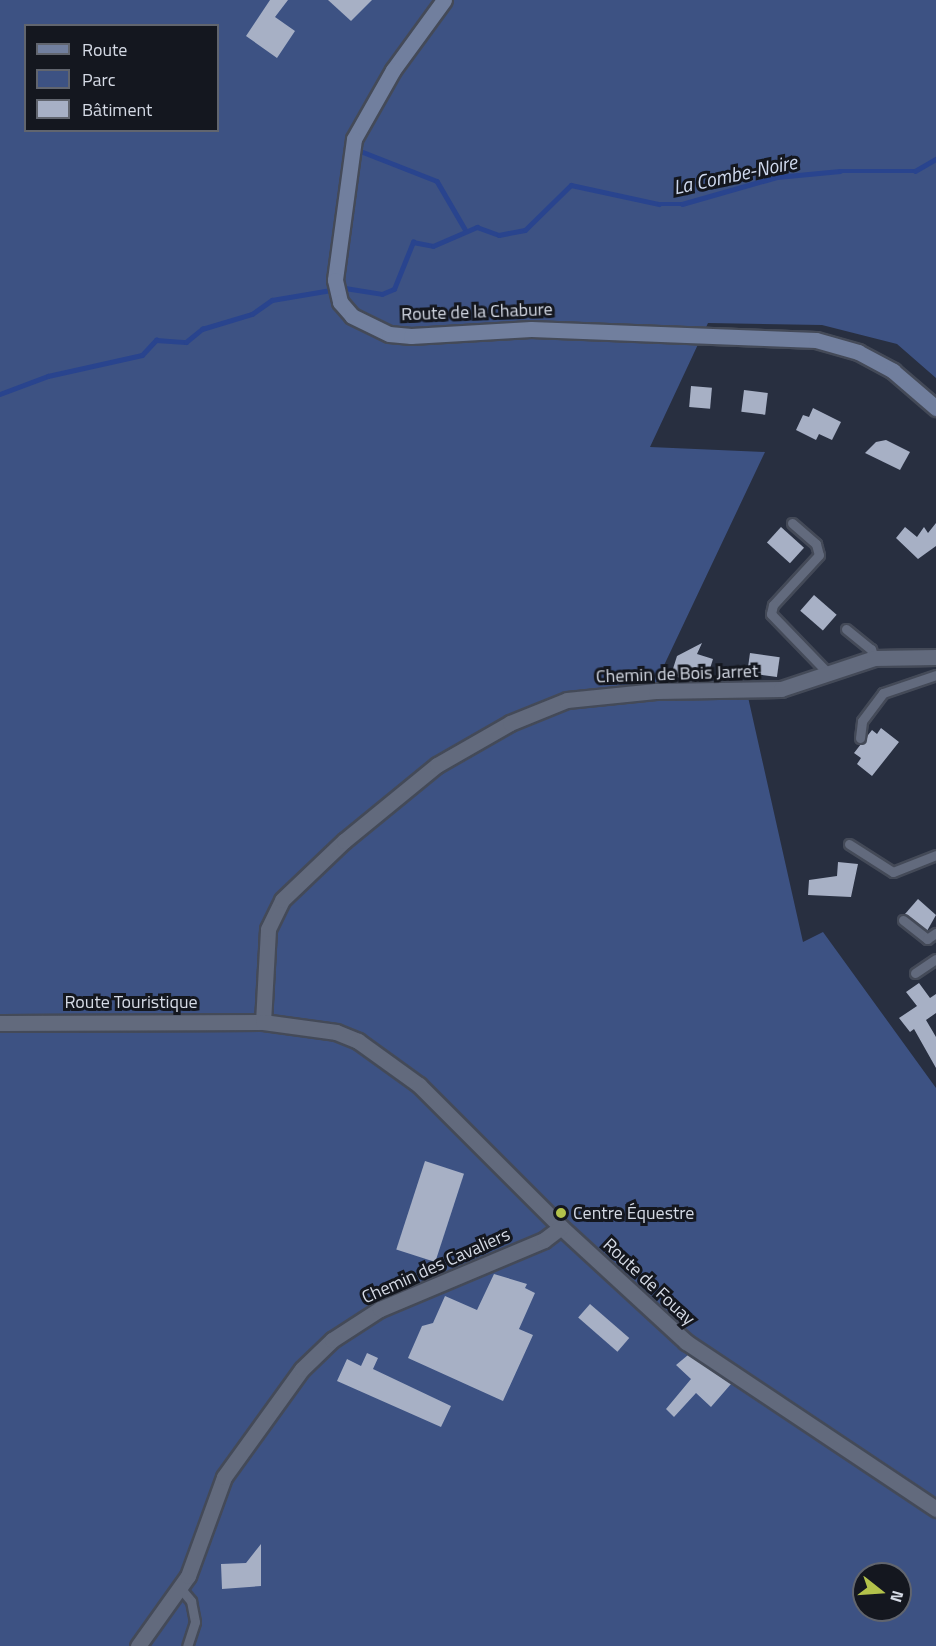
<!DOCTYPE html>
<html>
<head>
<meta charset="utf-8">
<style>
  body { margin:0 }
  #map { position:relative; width:936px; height:1646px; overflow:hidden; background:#282f40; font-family:"Titillium Web",sans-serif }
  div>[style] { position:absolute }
  .green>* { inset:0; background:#3d5283 }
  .stream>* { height:4.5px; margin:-2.25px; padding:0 2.25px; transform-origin:2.25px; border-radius:2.25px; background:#29448e }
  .building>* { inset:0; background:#a7b0c5; transform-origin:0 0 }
  .roads { filter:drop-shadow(2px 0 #444a58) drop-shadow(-2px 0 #444a58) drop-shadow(0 2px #444a58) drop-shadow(0 -2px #444a58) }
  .lane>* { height:9px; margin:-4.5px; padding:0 4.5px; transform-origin:4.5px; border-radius:4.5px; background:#626a7d }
  .street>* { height:15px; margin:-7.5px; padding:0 7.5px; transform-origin:7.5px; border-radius:7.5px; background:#626a7d }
  .secondary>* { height:15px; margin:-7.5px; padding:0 7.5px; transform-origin:7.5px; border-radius:7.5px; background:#717f9e }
  .dots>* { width:16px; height:16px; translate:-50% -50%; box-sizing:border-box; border:3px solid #14171f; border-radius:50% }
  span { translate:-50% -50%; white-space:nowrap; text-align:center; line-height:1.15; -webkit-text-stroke:6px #14171f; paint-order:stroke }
  .street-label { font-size:18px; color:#d5dae5 }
  .poi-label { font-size:18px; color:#d5dae5 }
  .left { translate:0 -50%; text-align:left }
  .water-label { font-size:20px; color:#d0daef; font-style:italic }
  .legend { position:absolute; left:24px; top:24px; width:195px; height:108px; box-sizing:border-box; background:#14171f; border:2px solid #61656e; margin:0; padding:8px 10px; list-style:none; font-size:18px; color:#d5dae5 }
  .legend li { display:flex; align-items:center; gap:12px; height:30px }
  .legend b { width:30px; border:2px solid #61656e }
  .north { position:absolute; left:852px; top:1562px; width:60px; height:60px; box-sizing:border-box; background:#14171f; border:2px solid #61656e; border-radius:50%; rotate:107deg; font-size:16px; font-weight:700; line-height:24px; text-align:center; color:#d5dae5 }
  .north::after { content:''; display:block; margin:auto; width:21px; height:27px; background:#b3c24b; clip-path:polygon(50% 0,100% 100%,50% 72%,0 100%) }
</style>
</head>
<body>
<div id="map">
  <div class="green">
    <i style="clip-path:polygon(evenodd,0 0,936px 0,936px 378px,897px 344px,822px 325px,708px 323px,650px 447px,765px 452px,649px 697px,748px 697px,803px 942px,823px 932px,936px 1088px,936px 1646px,0 1646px,0 0,26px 26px,218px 26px,218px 130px,26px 130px,26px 26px,0 0,864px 1574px,900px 1574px,900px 1610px,864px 1610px,864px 1574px)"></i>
  </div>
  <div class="stream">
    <i style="left:363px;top:152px;width:79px;rotate:21.4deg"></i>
    <i style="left:437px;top:181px;width:56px;rotate:59.7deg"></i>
    <i style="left:345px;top:288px;width:37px;rotate:9deg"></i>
    <i style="left:382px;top:294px;width:13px;rotate:-23deg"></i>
    <i style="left:394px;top:289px;width:51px;rotate:-68deg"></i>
    <i style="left:413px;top:242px;width:20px;rotate:11deg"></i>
    <i style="left:433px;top:246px;width:48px;rotate:-23.4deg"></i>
    <i style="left:477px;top:227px;width:23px;rotate:20deg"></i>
    <i style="left:499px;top:235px;width:26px;rotate:-11deg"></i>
    <i style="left:525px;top:230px;width:64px;rotate:-44.4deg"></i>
    <i style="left:571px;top:185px;width:90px;rotate:12.2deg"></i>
    <i style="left:659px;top:204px;width:23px"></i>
    <i style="left:682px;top:204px;width:99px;rotate:-15.9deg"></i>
    <i style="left:777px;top:177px;width:63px;rotate:-5.4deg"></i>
    <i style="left:840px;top:171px;width:75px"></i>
    <i style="left:915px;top:171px;width:24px;rotate:-30deg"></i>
    <i style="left:0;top:394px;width:51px;rotate:-20.6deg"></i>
    <i style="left:48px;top:376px;width:96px;rotate:-12.6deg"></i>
    <i style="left:142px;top:355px;width:21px;rotate:-47deg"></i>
    <i style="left:156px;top:340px;width:30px;rotate:4deg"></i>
    <i style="left:186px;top:342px;width:21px;rotate:-39deg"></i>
    <i style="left:202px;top:329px;width:52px;rotate:-16.7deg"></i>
    <i style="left:252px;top:314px;width:24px;rotate:-35deg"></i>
    <i style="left:272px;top:300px;width:55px;rotate:-9.5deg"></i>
  </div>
  <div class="building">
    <i style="clip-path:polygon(270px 0,288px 0,275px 17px,295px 31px,277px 58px,246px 36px)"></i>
    <i style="clip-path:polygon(328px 0,372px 0,351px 21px)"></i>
    <i style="left:691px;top:386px;width:21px;height:21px;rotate:5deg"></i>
    <i style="left:744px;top:390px;width:24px;height:22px;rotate:7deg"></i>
    <i style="clip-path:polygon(813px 408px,841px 422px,832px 440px,819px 434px,816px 440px,796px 430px,803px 415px,809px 417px)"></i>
    <i style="clip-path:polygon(886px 440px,910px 452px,900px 470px,865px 453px,876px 442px)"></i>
    <i style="clip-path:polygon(936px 523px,936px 546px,918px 559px,896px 538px,905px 527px,917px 537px,924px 527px,928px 533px)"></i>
    <i style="left:781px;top:527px;width:31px;height:21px;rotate:42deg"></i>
    <i style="left:814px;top:595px;width:30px;height:21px;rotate:41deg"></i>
    <i style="clip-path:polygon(702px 643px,697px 654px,713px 659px,708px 675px,692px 676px,689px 681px,671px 675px,677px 656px)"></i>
    <i style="left:750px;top:653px;width:30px;height:20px;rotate:8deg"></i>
    <i style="clip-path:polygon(881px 728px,899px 742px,872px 776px,857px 764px,861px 758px,854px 753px,872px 730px,877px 734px)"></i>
    <i style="clip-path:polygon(838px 862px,858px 864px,851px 897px,808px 895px,809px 880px,837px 876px)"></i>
    <i style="clip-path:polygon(918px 899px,936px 915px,927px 931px,905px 914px)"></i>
    <i style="clip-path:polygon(919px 983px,930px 998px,936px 994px,936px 1013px,926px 1020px,936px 1037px,936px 1068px,914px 1029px,910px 1032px,899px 1018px,917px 1006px,906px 992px)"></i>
    <i style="left:425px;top:1161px;width:41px;height:93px;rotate:18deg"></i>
    <i style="clip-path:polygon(494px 1274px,527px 1284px,525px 1288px,535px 1293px,519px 1329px,533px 1335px,503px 1401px,408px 1358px,422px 1326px,433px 1323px,445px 1296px,477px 1310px)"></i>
    <i style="left:590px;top:1304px;width:52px;height:18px;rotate:41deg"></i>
    <i style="clip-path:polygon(367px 1353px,378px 1358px,373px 1369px,451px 1406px,441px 1427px,337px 1381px,347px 1359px,361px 1366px)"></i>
    <i style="clip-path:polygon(688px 1355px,731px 1384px,711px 1407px,696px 1393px,674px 1417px,666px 1409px,691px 1379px,676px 1365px)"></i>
    <i style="clip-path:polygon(261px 1544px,261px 1586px,222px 1589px,221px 1564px,246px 1563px)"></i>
  </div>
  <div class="roads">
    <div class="lane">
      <i style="left:792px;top:523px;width:32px;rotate:41deg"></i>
      <i style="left:816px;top:544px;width:11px;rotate:75deg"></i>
      <i style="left:819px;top:555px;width:68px;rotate:132.6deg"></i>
      <i style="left:773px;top:605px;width:9px;rotate:103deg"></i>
      <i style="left:771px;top:614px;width:85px;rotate:46deg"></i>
      <i style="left:846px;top:629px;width:32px;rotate:39deg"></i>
      <i style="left:871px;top:649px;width:9px;rotate:72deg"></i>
      <i style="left:860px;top:738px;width:17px;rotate:-83deg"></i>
      <i style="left:862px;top:721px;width:35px;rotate:-53deg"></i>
      <i style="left:883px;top:693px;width:56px;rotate:-18.8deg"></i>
      <i style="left:849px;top:844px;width:52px;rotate:32.5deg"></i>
      <i style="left:893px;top:872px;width:46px;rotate:-21.6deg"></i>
      <i style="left:903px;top:920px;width:31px;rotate:38deg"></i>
      <i style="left:927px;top:939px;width:11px;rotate:-34deg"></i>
      <i style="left:915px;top:973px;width:25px;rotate:-34deg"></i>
      <i style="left:181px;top:1589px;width:16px;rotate:50deg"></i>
      <i style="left:191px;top:1601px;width:21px;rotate:79deg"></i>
      <i style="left:195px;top:1622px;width:25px;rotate:108deg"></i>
    </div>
    <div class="street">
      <i style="left:263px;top:1022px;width:93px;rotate:-86.9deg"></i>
      <i style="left:268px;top:929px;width:32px;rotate:-64deg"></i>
      <i style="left:282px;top:900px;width:86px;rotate:-43.6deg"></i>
      <i style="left:344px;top:841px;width:120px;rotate:-39.3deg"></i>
      <i style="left:437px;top:765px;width:84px;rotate:-29.9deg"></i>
      <i style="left:510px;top:723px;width:61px;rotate:-22deg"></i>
      <i style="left:567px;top:700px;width:89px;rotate:-5.8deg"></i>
      <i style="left:656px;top:691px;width:125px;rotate:-0.9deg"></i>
      <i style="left:781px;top:689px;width:98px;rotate:-18.4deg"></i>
      <i style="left:874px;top:658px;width:62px;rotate:-0.9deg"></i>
      <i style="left:0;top:1023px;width:263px;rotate:-0.2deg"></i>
      <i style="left:263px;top:1022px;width:74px;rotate:7.8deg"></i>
      <i style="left:336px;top:1032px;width:24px;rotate:22deg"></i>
      <i style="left:358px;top:1041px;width:75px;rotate:35.8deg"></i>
      <i style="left:419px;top:1085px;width:201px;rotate:45deg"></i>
      <i style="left:561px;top:1227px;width:170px;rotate:42.6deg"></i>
      <i style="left:686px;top:1342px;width:301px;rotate:33.7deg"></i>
      <i style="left:138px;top:1646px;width:86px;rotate:-54.5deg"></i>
      <i style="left:188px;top:1576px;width:105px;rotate:-70deg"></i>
      <i style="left:224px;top:1477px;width:133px;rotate:-54.2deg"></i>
      <i style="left:302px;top:1369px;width:42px;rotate:-44deg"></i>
      <i style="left:332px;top:1340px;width:57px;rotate:-32.9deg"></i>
      <i style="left:380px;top:1309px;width:178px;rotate:-22.8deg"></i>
      <i style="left:544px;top:1240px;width:21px;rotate:-37deg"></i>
    </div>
    <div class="secondary">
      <i style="left:444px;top:0;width:87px;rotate:126.1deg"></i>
      <i style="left:393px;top:70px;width:79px;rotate:119.5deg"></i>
      <i style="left:354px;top:139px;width:142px;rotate:97.7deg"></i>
      <i style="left:335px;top:280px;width:23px;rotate:77deg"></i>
      <i style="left:340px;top:302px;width:18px;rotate:49deg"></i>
      <i style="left:352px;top:316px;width:41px;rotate:25.9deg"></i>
      <i style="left:389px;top:334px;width:22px;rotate:5deg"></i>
      <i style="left:411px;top:336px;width:120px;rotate:-3.3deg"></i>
      <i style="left:531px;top:329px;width:285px;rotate:2.2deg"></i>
      <i style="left:816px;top:340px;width:44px;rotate:15.9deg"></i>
      <i style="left:858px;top:352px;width:40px;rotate:28deg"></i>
      <i style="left:893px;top:371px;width:57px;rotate:40.7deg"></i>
    </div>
  </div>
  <div class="dots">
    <i style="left:561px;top:1213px;background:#b3c24b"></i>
  </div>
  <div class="street-label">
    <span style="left:477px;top:312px;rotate:-2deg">Route de la Chabure</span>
    <span style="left:677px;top:674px;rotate:-2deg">Chemin de Bois Jarret</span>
    <span style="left:131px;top:1002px">Route Touristique</span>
    <span style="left:436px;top:1266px;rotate:-24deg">Chemin des Cavaliers</span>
    <span style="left:649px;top:1282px;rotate:43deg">Route de Fouay</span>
  </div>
  <div class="poi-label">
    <span class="left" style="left:573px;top:1213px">Centre Équestre</span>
  </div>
  <div class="water-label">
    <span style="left:735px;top:174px;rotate:-12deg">La Combe-Noire</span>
  </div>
  <ul class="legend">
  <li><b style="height:8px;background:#717f9e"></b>Route</li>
  <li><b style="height:16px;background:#3d5283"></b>Parc</li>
  <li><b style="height:16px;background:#a7b0c5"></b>Bâtiment</li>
  </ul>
  <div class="north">N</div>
</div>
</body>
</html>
